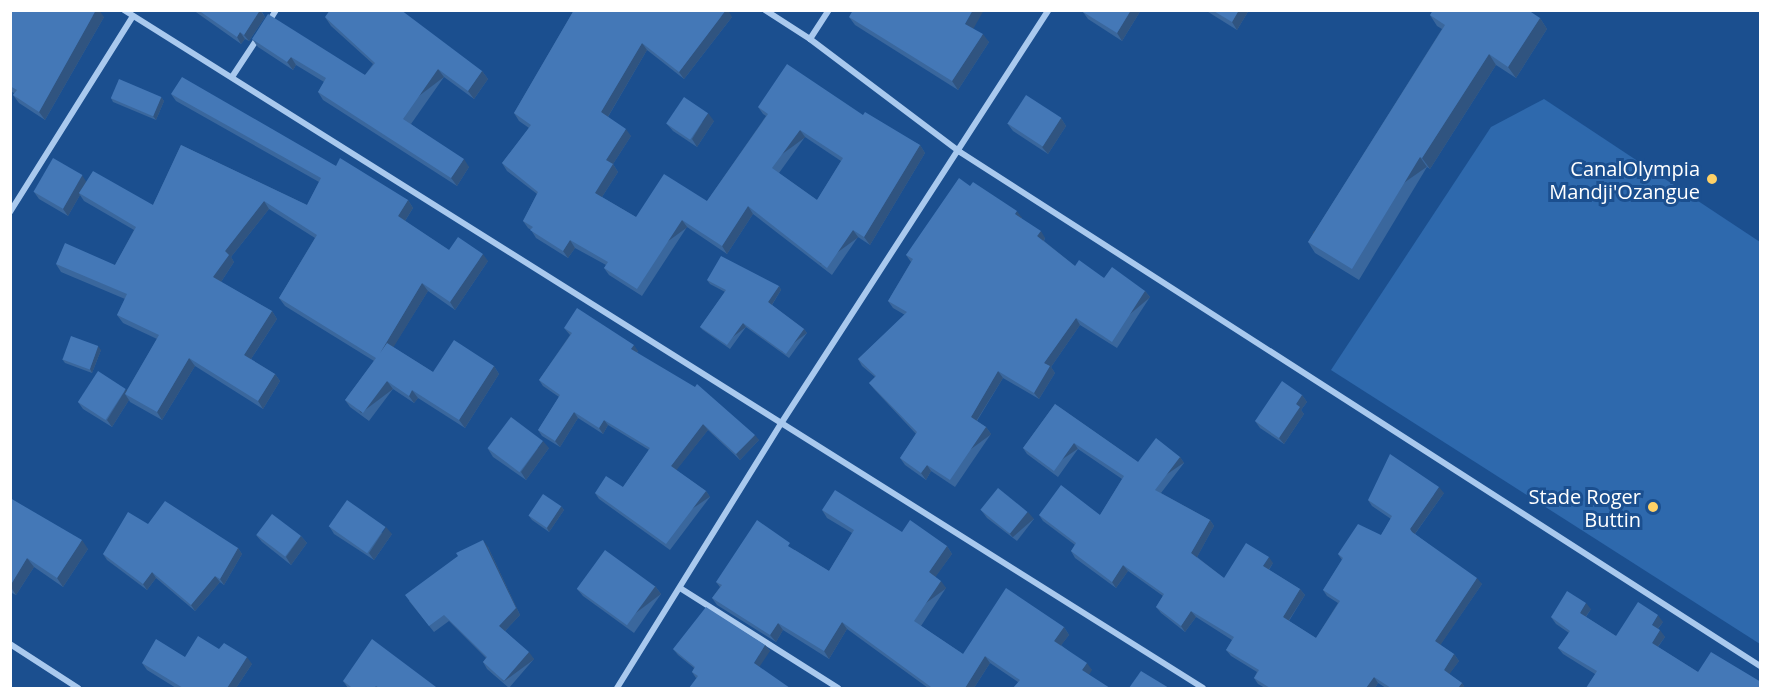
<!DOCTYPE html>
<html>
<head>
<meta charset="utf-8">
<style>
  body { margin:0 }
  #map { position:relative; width:1771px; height:699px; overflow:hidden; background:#1b4f8f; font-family:"Open Sans",sans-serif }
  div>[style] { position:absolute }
  .green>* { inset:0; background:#2e69ad }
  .street>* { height:6px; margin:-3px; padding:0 3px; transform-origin:3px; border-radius:3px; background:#a9c9ee }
  .wall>* { inset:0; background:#3a679d }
  .shaded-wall>* { inset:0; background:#305480; transform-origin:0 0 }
  .building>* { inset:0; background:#4478b7; transform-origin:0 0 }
  .dots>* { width:16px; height:16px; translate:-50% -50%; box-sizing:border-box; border:3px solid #1b4f8f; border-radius:50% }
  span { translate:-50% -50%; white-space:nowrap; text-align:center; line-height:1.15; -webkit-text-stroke:6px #1b4f8f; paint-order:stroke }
  .poi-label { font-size:20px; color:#fff }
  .right { translate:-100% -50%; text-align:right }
  .frame { position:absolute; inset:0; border:12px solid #fff; pointer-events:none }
</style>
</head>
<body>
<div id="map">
  <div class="green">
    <i style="clip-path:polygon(1544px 99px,1760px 242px,1760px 644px,1331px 370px,1491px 127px)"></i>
  </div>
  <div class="street">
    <i style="left:124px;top:10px;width:1274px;rotate:32.14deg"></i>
    <i style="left:765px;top:10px;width:54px;rotate:32.8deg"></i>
    <i style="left:810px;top:39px;width:188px;rotate:37deg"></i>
    <i style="left:960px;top:152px;width:951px;rotate:32.72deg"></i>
    <i style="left:268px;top:23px;width:15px;rotate:-58deg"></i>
    <i style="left:810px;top:39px;width:35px;rotate:-57deg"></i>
    <i style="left:232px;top:77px;width:49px;rotate:-56.6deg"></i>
    <i style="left:10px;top:212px;width:231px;rotate:-57.9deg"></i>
    <i style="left:680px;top:588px;width:187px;rotate:32.3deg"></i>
    <i style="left:10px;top:644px;width:81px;rotate:32.9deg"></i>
    <i style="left:617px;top:688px;width:313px;rotate:-58.2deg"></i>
    <i style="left:782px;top:422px;width:491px;rotate:-57.1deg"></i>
  </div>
  <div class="wall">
    <i style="clip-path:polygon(10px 10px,104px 17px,45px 120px,19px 103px,13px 95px,14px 93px,10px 91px)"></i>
    <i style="clip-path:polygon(193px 10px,261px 10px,265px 17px,249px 41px,245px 39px,241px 44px)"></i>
    <i style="clip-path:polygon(evenodd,574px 10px,732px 17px,684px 79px,647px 50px,608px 117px,631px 136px,613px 164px,618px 172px,602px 197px,636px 217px,707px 201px,766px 116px,763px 114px,758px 107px,863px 115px,920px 145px,925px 153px,870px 245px,858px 237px,832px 275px,753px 214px,727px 254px,687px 227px,642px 296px,609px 275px,604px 268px,606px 265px,575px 248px,568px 258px,536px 238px,531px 230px,528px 228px,523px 221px,537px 194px,507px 171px,502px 163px,529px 128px,519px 121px,514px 113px,574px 10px,805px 137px,841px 161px,817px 200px,779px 173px,805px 137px)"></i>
    <i style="clip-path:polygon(1141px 10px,1122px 41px,1088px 19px,1083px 12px)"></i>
    <i style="clip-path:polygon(1205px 10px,1249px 10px,1237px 30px)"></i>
    <i style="clip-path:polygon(1430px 15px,1540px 18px,1547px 29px,1516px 78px,1496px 65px,1430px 169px,1427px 167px,1359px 280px,1315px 253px,1308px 242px,1442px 29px,1437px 26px)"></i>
    <i style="clip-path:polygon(325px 17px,482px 71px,488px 79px,474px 99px,444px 77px,411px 124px,469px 167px,457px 186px,323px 100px,318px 92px,324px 82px,296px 65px,293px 70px,258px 47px,252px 39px,365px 75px,373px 64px,331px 26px)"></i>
    <i style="clip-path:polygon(849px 17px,973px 29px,989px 42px,958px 90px,855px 25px)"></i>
    <i style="clip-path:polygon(171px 94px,336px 166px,408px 200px,413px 208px,405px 221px,449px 250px,488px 261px,455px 310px,428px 291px,393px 347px,433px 372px,494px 366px,499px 374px,465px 428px,418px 398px,414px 403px,393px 389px,369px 421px,350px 407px,345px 400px,374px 361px,285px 306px,279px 298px,315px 238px,269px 209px,231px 257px,234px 262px,221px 282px,272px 311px,277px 319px,251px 359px,275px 374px,280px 381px,263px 409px,195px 366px,162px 420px,130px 402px,129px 400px,112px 427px,83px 409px,78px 402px,127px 390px,157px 339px,123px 323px,117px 315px,125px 299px,61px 272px,56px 264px,115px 265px,134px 230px,84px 201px,80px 195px,68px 216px,39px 199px,34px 192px,86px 182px,153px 205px,181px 145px,307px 205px,319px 182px,176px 101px)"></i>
    <i style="clip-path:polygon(161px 97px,164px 101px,156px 120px,113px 102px,111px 98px)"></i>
    <i style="clip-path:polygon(1061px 118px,1066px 126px,1048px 154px,1013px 131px,1007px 123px)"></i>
    <i style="clip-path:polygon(714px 121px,697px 147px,673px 131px,667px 124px)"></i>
    <i style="clip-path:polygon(970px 186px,1022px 218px,1021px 219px,1045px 238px,1044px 241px,1075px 266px,1104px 278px,1145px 291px,1150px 297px,1117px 348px,1080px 325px,1051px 367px,1055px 373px,1039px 399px,1003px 378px,977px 421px,986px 427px,991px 434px,955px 487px,931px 471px,926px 480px,905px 465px,900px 458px,916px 434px,874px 389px,869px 383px,875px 377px,862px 366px,858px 359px,905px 315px,893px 308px,888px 301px,911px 262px,906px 255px)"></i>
    <i style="clip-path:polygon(707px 280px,779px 286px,781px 290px,772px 305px,804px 329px,807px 333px,789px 358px,746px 327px,730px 349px,703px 330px,700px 327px,725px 292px,710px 284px)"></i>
    <i style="clip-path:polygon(564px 328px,638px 351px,637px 353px,759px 440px,740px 460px,708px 430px,676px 470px,706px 491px,710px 497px,670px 550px,599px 499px,595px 493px,623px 487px,649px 450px,608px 425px,603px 434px,578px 418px,560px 447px,542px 436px,538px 430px,559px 397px,543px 386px,539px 380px,570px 335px)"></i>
    <i style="clip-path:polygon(101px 350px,92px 373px,65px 363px,62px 359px)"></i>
    <i style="clip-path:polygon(1302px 395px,1307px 402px,1301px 410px,1304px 414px,1284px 444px,1260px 428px,1255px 421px)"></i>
    <i style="clip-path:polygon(1055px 404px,1138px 462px,1180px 457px,1184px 463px,1161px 493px,1210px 520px,1214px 526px,1197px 557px,1224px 578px,1273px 563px,1269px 570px,1300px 589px,1305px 595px,1289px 621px,1316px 638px,1338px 603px,1327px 596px,1323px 590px,1342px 560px,1338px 554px,1381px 535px,1391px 519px,1372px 506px,1368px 500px,1444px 493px,1415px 534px,1482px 584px,1440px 645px,1454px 654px,1459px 661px,1449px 674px,1462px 683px,1465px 688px,1386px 688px,1378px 683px,1375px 688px,1265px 688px,1258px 684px,1254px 678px,1257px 672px,1231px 656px,1226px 650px,1232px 640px,1196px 617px,1185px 632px,1161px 613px,1156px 607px,1163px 596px,1128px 571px,1116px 588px,1075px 558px,1071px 551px,1075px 545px,1043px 521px,1039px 515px,1100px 515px,1122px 479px,1078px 449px,1058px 477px,1027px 454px,1023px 448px)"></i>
    <i style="clip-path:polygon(549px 448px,526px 480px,493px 457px,488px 449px)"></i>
    <i style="clip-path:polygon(10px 498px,88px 549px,63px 587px,34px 567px,16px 595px,10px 592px)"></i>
    <i style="clip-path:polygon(561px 506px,564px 510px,549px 532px,532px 520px,529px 516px)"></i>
    <i style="clip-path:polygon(822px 510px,902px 532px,947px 546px,952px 554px,935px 577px,946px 588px,921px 626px,963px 654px,1064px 627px,1069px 635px,1061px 645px,1092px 670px,1018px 682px,990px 663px,974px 688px,928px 688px,847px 629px,829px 659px,783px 630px,776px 642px,717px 605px,712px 598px,720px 587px,716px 582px,795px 550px,829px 571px,852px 533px,827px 518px)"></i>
    <i style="clip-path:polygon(981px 510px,1034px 519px,1017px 541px,987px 518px)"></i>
    <i style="clip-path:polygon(148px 524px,238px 548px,242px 554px,224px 585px,220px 582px,195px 611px,156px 578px,147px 590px,107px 560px,103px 554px)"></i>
    <i style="clip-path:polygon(329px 526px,392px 534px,374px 560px,334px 534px)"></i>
    <i style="clip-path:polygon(256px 535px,301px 536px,307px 543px,291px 565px,262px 542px)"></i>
    <i style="clip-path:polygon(488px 547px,520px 615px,505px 631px,534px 659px,509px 688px,487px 669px,483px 662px,486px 658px,449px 621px,434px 632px,409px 601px)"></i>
    <i style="clip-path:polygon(655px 586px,661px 594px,634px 633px,583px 596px,577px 589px)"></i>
    <i style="clip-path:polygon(1591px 609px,1586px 617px,1616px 636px,1663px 622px,1658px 629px,1665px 637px,1658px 647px,1698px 672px,1761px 682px,1595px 674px,1563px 654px,1558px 648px,1569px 633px,1556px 624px,1551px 617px)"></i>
    <i style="clip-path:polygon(765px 645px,770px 651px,696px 678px,692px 672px,694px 668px,678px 655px,673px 649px)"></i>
    <i style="clip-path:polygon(219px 649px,252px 664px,236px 688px,176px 688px,147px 670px,142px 663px,185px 657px)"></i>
    <i style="clip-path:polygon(343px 681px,436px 687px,437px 688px,348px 688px)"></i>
  </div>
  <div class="shaded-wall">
    <i style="clip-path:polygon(96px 10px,99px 10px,104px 17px,45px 120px,39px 112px)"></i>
    <i style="clip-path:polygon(260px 10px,265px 17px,249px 41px,244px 35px)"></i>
    <i style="clip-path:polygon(726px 10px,728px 10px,732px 17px,684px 79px,679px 72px)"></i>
    <i style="clip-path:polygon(973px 10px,984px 10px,971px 33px,965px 24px)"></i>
    <i style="clip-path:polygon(1131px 10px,1141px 10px,1122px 41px,1117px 33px)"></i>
    <i style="clip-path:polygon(1239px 10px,1249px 10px,1237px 30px,1232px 22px)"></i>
    <i style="clip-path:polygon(1540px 18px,1547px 29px,1516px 78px,1508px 67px)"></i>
    <i style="clip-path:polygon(240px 32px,245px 39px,241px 44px,237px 37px)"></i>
    <i style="clip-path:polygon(983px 34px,989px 42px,958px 90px,952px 81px)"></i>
    <i style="clip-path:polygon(642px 43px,647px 50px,606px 120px,601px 112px)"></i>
    <i style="clip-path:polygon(1489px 54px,1496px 65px,1430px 169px,1422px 158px)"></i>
    <i style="clip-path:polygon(291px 57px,296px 65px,293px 70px,287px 62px)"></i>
    <i style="left:438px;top:69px;width:10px;height:61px;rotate:53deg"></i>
    <i style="clip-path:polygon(482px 71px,488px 79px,474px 99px,468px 91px)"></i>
    <i style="clip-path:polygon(161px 97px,164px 101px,156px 120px,153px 116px)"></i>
    <i style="clip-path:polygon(708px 113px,714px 121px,697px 147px,692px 139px)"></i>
    <i style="clip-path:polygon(1061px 118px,1066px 126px,1048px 154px,1042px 147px)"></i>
    <i style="clip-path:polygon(626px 129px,631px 136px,613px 164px,618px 172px,600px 200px,595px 193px,606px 160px)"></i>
    <i style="left:800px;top:130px;width:9px;height:47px;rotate:54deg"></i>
    <i style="clip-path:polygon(920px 145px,925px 153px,870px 245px,864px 237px)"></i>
    <i style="left:1420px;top:157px;width:12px;height:131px;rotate:55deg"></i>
    <i style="clip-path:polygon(464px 159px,469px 167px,457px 186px,451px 178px)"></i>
    <i style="clip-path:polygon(82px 175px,87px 183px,79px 193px,80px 195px,68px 216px,63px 209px)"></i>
    <i style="clip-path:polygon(408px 200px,413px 208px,403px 224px,398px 216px)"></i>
    <i style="clip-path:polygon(264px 201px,269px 209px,231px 257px,234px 262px,219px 285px,213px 277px,225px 251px)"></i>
    <i style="clip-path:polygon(748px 206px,753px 214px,727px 254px,722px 246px)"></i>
    <i style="clip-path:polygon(1017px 211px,1022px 218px,1019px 221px,1015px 214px)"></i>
    <i style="left:682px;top:220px;width:9px;height:82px;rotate:54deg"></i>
    <i style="left:853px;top:230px;width:9px;height:46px;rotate:54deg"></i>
    <i style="clip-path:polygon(1041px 231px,1045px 238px,1042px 243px,1037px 236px)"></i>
    <i style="clip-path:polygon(570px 240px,575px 248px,568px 258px,563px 251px)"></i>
    <i style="clip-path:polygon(483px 254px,488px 261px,455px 310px,450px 302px)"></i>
    <i style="clip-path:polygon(422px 283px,428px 291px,385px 361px,380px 353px)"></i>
    <i style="clip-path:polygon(779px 286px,781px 290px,771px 306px,768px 302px)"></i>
    <i style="left:1145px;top:291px;width:8px;height:61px;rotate:50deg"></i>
    <i style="clip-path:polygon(272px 311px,277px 319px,249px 362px,244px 355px)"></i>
    <i style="clip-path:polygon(1076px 318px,1080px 325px,1051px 367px,1055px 373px,1039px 399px,1034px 393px,1044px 363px)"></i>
    <i style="left:743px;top:323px;width:5px;height:27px;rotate:53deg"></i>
    <i style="left:804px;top:329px;width:5px;height:31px;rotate:53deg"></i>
    <i style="clip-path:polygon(634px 345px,638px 351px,635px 355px,631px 349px)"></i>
    <i style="clip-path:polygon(98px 346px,101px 350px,92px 373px,90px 369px)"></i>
    <i style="clip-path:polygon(189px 358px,195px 366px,162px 420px,157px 412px)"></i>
    <i style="clip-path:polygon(494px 366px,499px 374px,465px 428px,459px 420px)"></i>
    <i style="clip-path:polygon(998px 371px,1003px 378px,975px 423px,971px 417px)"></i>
    <i style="clip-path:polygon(275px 374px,280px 381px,263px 409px,258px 401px)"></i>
    <i style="left:387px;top:381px;width:10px;height:40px;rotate:53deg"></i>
    <i style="clip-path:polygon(126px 389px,131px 396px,125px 394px,129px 400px,112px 427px,107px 420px)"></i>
    <i style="clip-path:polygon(412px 390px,418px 398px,414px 403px,409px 396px)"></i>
    <i style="clip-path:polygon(1302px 395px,1307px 402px,1301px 410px,1304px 414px,1284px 444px,1279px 438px,1296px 404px)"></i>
    <i style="clip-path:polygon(574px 412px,578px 418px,560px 447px,555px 441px)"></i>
    <i style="clip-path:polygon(604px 420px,608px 425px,603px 434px,599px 428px)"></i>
    <i style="clip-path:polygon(703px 424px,708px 430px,675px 472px,671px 466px)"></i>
    <i style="left:986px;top:427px;width:9px;height:64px;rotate:54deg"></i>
    <i style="clip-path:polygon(755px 435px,759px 440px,740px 460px,736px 454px)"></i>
    <i style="clip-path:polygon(543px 441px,549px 448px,526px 480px,521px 472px)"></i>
    <i style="left:1074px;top:443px;width:7px;height:34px;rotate:56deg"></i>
    <i style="left:1180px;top:457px;width:7px;height:41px;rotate:56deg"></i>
    <i style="clip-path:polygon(927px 465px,931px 471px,926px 480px,921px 473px)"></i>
    <i style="clip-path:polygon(1439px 487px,1444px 493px,1414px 535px,1410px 529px)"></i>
    <i style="left:706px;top:491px;width:7px;height:66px;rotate:56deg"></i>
    <i style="clip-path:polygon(561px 506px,564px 510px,549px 532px,547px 528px)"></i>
    <i style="left:1028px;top:512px;width:9px;height:28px;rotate:49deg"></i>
    <i style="clip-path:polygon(1210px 520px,1214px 526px,1196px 559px,1191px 553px)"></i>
    <i style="clip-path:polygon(386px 527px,392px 534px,374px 560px,369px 553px)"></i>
    <i style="clip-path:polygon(301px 536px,307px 543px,291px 565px,286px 557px)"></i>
    <i style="clip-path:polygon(82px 540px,88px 549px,63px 587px,57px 578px)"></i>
    <i style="clip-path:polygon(483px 540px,488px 547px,520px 615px,504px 632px,499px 626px)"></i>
    <i style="clip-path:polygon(947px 546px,952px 554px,934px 579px,929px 572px)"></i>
    <i style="clip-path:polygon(238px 548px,242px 554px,224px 585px,220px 579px)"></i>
    <i style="clip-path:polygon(1269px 557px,1273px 563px,1267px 572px,1263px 566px)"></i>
    <i style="clip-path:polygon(27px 558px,34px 567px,16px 595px,10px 586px)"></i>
    <i style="clip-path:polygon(1123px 565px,1128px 571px,1116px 588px,1112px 582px)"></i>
    <i style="clip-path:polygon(152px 572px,156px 578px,147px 590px,143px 584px)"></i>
    <i style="clip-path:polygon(215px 576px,220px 582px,195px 611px,191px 605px)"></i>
    <i style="clip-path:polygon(1477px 578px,1482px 584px,1439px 647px,1435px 641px)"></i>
    <i style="left:941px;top:581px;width:9px;height:48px;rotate:54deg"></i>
    <i style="left:655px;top:586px;width:10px;height:47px;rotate:53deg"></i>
    <i style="clip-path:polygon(1300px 589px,1305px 595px,1287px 623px,1283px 617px)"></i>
    <i style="clip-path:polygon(1586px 603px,1591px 609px,1584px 619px,1580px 613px)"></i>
    <i style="clip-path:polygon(1191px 611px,1196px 617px,1185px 632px,1181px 626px)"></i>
    <i style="clip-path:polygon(1658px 615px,1663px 622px,1656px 631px,1652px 625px)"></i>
    <i style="clip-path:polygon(842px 622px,847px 629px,829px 659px,824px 651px)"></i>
    <i style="clip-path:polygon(778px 623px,783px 630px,776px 642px,770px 635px)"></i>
    <i style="clip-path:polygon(1064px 627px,1069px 635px,1059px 648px,1054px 641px)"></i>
    <i style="clip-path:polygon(1660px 630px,1665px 637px,1656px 649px,1652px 643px)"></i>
    <i style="clip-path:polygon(765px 645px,770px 651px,758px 669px,754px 663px)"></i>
    <i style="left:529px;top:652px;width:9px;height:38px;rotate:54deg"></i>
    <i style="clip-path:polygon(1454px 654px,1459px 661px,1448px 676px,1444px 670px)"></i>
    <i style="clip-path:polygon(985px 656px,990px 663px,974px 688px,965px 688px)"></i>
    <i style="clip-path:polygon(247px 657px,252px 664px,236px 688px,227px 688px)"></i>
    <i style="clip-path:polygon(1087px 663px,1092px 670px,1087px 678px,1082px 670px)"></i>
    <i style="clip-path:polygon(1374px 677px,1378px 683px,1375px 688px,1366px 688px)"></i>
    <i style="clip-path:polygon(1462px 683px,1465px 688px,1458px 688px)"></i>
  </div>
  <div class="building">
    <i style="clip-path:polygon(10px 10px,96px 10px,39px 112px,13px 95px,17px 90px,10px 86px)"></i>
    <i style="clip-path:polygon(198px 10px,260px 10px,244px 35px,240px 32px,237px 37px)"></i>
    <i style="clip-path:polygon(330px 10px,401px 10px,482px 71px,468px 91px,438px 69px,403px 119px,464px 159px,451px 178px,318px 92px,326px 78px,291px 57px,287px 62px,252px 39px,268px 14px,365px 75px,375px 63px,325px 17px)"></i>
    <i style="clip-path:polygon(evenodd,574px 10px,726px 10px,679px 72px,642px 43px,601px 112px,626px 129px,606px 160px,613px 164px,595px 193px,636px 217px,664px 174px,707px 201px,768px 114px,758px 107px,787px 64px,863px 115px,865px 112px,920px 145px,864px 237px,853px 230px,827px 268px,748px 206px,722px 246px,682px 220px,637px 289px,604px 268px,608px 262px,570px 240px,563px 251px,530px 230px,533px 227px,523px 221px,538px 192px,502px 163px,531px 125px,514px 113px,574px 10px,800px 130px,843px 158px,817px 200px,772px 168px,800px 130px)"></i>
    <i style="clip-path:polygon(853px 10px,973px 10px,965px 24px,983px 34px,952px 81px,849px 17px)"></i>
    <i style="clip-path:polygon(1083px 10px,1131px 10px,1117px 33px,1083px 12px)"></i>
    <i style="clip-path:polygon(1212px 10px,1239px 10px,1232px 22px)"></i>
    <i style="clip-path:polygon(1433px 10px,1528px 10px,1540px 18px,1508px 67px,1489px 54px,1422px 158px,1420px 157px,1352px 269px,1308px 242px,1445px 25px,1430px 15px)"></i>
    <i style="clip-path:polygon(182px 77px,336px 166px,340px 158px,408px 200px,398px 216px,449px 250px,458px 237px,483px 254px,450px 302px,422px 283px,380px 353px,387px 343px,433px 372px,454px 340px,494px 366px,459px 420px,412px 390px,409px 396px,387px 381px,363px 413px,345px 400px,376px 358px,279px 298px,317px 235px,264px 201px,225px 251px,229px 255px,213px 277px,272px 311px,244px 355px,275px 374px,258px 401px,189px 358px,157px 412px,125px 394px,159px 335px,117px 315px,127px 294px,56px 264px,65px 243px,115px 265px,136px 227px,79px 193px,93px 171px,153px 205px,181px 145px,307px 205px,321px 178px,171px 94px)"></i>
    <i style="left:119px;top:79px;width:46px;height:21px;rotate:23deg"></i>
    <i style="left:1026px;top:95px;width:42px;height:34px;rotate:33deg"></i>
    <i style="left:684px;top:97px;width:29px;height:32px;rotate:34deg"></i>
    <i style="left:53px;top:158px;width:34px;height:39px;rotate:30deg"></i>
    <i style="clip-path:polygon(959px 178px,970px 186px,973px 182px,1017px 211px,1015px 214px,1041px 231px,1037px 236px,1075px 266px,1079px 260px,1104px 278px,1112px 267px,1145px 291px,1112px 342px,1076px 318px,1044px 363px,1050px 366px,1034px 393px,998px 371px,971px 417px,986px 427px,950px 480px,927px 465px,921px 473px,900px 458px,917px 432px,869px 383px,876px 376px,858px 359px,907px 312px,888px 301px,913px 259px,906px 255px)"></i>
    <i style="clip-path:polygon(721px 256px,779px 286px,768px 302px,804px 329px,786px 354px,743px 323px,727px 345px,700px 327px,726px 290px,707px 280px)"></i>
    <i style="clip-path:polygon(577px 308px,634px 345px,631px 349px,695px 387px,697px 384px,755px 435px,736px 454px,703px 424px,671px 466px,706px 491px,666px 544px,595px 493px,606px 476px,623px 487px,650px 448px,604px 420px,599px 428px,574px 412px,555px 441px,538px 430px,560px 395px,539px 380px,572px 333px,564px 328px)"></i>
    <i style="left:71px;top:336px;width:29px;height:25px;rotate:20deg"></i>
    <i style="left:98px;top:371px;width:33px;height:37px;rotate:33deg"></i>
    <i style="clip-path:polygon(1282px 381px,1302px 395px,1296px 404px,1300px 407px,1279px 438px,1255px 421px)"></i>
    <i style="clip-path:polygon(1055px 404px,1138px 462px,1156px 438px,1180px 457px,1155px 490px,1210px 520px,1191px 553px,1224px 578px,1246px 543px,1269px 557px,1263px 566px,1300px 589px,1283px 617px,1316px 638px,1340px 601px,1323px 590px,1343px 558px,1338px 554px,1358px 524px,1381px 535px,1392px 516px,1368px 500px,1390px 454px,1439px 487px,1410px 529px,1412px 532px,1477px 578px,1435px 641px,1454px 654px,1444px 670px,1462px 683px,1458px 688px,1391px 688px,1374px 677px,1366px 688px,1270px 688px,1254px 678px,1259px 670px,1226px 650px,1234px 637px,1191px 611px,1181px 626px,1156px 607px,1164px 594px,1123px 565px,1112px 582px,1071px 551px,1076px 543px,1039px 515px,1061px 485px,1100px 515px,1124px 476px,1074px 443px,1054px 471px,1023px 448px)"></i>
    <i style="left:511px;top:417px;width:40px;height:39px;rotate:37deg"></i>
    <i style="left:998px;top:488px;width:38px;height:28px;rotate:39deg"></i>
    <i style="clip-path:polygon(835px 490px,902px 532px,910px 520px,947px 546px,929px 572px,941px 581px,914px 621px,963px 654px,1006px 588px,1064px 627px,1054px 641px,1087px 663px,1082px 670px,1110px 688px,1013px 688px,1020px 680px,985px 656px,965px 688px,930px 688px,931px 687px,842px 622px,824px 651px,778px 623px,770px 635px,712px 598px,722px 585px,716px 582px,757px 520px,790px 543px,788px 546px,829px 571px,854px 530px,822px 510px)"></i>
    <i style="left:543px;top:494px;width:22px;height:26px;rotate:34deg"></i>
    <i style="clip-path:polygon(10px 498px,82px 540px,57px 578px,27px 558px,10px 586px)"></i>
    <i style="left:347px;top:500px;width:47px;height:32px;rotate:35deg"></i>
    <i style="clip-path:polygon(165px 501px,238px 548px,220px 579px,215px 576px,191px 605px,152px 572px,143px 584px,103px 554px,128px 512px,148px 524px)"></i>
    <i style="left:272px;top:514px;width:36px;height:26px;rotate:37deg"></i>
    <i style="clip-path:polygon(483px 540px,516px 608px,499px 626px,529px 652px,504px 681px,483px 662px,487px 657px,444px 615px,429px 626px,405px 595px,458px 556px,456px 553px)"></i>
    <i style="left:605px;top:550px;width:62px;height:48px;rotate:36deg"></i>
    <i style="clip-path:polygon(1567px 591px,1586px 603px,1580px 613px,1616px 636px,1638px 602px,1658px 615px,1652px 625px,1660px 630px,1652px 643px,1698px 672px,1711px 652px,1761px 682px,1761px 688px,1586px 688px,1597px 671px,1558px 648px,1570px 631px,1551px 617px)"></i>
    <i style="clip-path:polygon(706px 607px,765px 645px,754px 663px,790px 688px,689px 688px,698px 676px,692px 672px,695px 667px,673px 649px)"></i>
    <i style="clip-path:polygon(198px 636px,219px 649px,224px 643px,247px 657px,227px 688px,183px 688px,142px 663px,156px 639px,185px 657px)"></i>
    <i style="clip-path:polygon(372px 639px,436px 687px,434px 688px,379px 688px,376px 686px,374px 688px,350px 688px,351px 687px,343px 681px)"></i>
    <i style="clip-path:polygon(1141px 671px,1169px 688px,1129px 688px)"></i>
  </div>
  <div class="dots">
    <i style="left:1712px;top:179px;background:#ffd166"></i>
    <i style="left:1653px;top:507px;background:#ffd166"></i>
  </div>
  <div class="poi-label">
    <span class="right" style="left:1700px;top:180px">CanalOlympia<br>Mandji'Ozangue</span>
    <span class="right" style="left:1641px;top:508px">Stade Roger<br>Buttin</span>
  </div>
  <div class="frame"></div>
</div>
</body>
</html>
